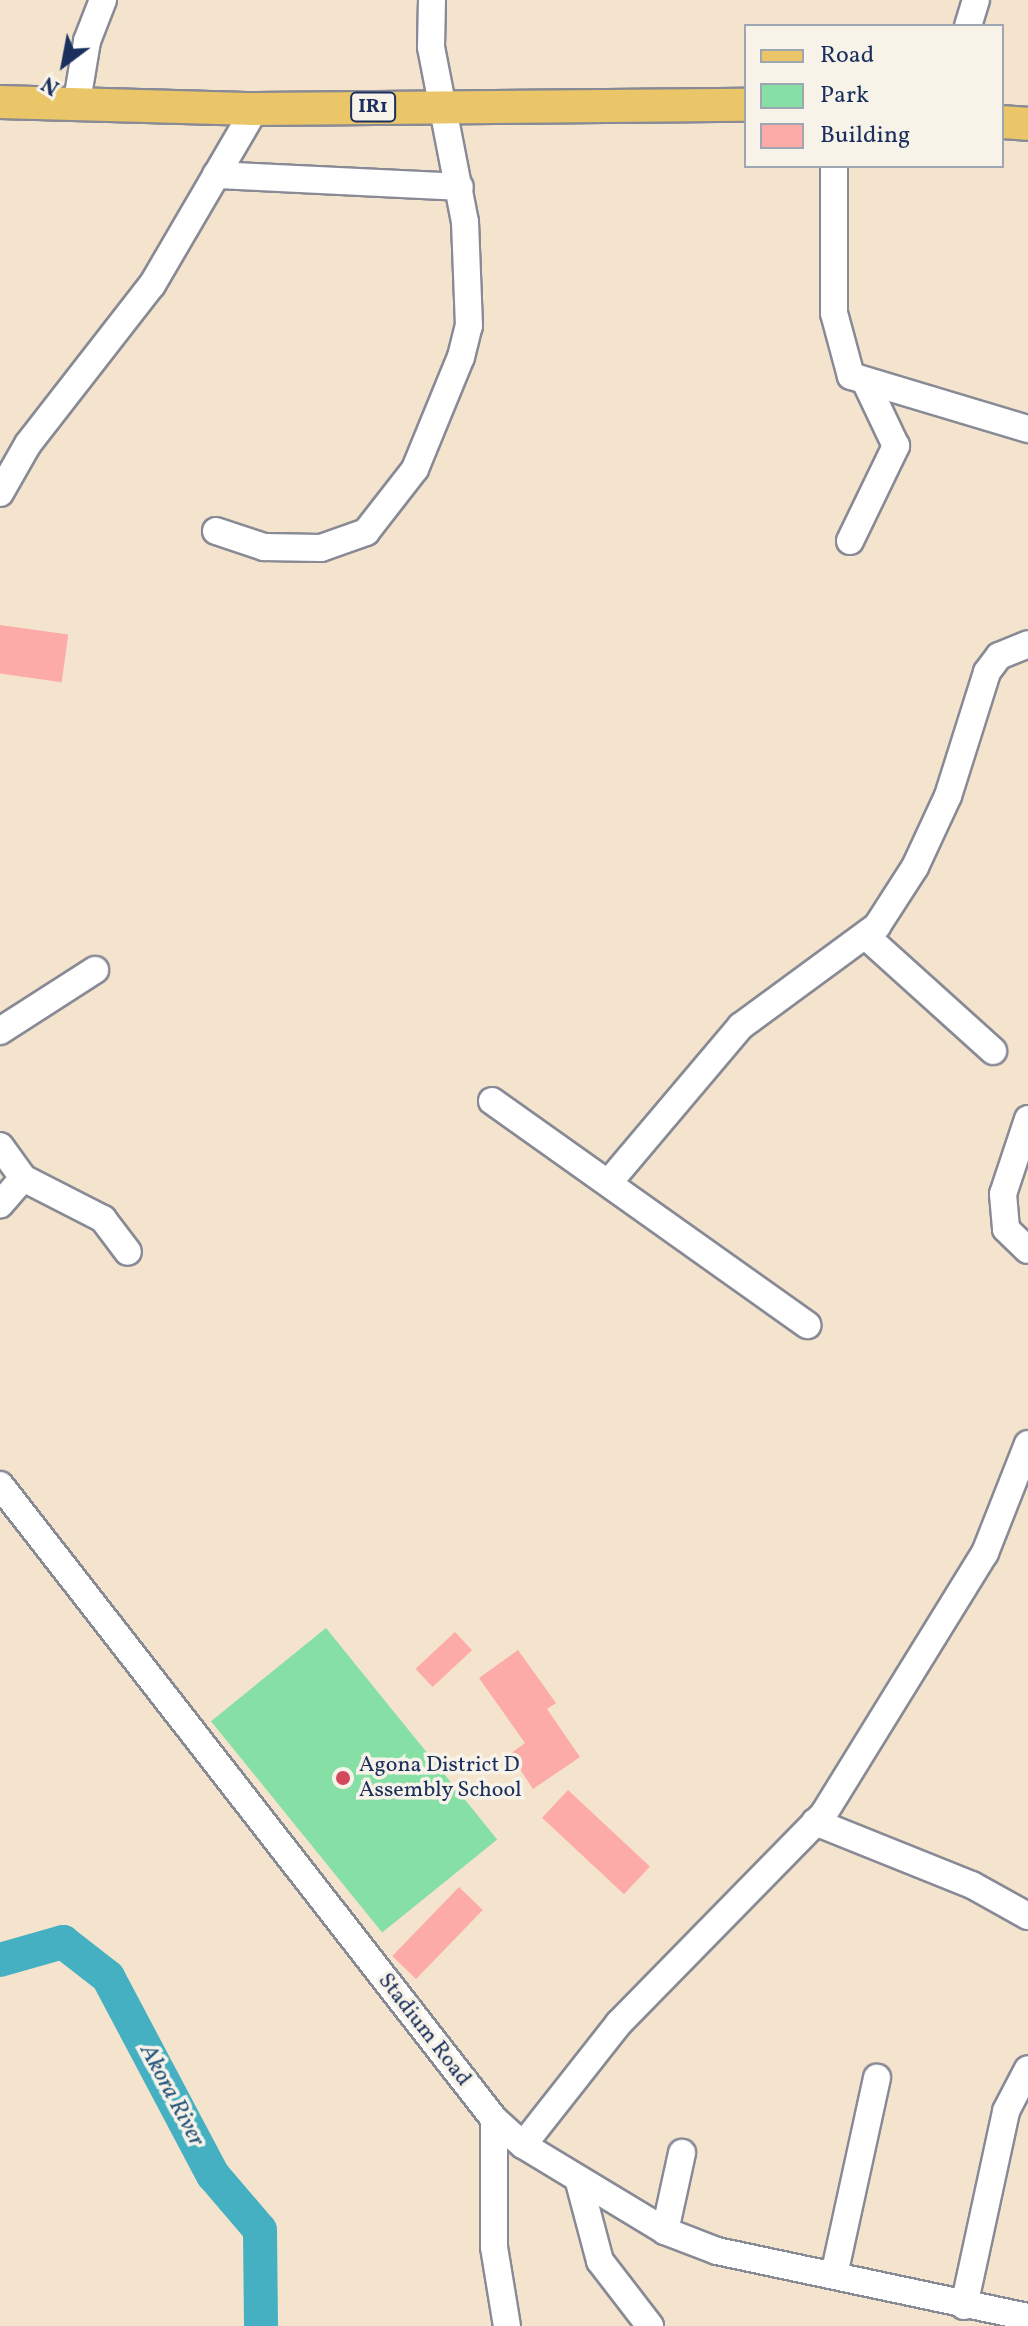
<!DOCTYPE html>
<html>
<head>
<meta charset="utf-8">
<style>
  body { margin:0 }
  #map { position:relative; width:1028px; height:2326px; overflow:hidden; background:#f5e4cd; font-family:Vollkorn,serif }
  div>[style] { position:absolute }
  .green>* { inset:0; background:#86dfa4; transform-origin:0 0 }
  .river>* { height:34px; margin:-17px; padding:0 17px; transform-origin:17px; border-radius:17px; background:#44b0c2 }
  .building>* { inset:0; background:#fcaba8; transform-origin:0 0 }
  .roads { filter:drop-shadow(2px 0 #888a96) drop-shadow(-2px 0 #888a96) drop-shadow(0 2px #888a96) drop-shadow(0 -2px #888a96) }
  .minor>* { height:26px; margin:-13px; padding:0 13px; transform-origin:13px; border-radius:13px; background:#fff }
  .major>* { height:32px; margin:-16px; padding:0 16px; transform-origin:16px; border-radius:16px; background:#eac669 }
  .dots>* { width:22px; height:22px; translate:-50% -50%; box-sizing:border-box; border:4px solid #f7f3e8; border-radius:50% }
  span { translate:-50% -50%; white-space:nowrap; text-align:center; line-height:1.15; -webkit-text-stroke:7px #f7f3e8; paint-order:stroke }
  .shield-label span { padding:2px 6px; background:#f7f3e8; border:2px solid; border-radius:6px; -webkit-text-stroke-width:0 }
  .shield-label { font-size:20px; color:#1b2f5e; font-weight:700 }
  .poi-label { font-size:22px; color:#1b2f5e }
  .left { translate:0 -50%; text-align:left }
  .street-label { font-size:22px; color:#1b2f5e }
  .water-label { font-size:24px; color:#27567c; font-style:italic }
  .legend { position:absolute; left:744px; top:24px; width:260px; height:144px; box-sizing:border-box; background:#f7f3e8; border:2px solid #9fa5b1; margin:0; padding:10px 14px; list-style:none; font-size:24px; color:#1b2f5e }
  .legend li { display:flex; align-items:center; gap:16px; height:40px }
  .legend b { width:40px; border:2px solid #9fa5b1 }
  .north { position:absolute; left:24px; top:24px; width:80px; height:80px; -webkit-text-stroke:6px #f7f3e8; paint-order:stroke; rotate:212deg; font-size:22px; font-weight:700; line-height:32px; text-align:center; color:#1b2f5e }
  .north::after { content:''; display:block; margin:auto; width:28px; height:36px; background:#1b2f5e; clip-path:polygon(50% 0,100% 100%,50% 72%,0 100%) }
</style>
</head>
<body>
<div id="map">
  <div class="green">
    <i style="left:326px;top:1628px;width:272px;height:148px;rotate:51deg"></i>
  </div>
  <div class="river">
    <i style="left:0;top:1960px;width:66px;rotate:-15.9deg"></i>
    <i style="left:63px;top:1942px;width:57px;rotate:37.9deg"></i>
    <i style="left:108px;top:1977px;width:224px;rotate:62.1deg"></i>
    <i style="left:213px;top:2175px;width:72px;rotate:49.5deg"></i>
    <i style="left:260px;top:2230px;width:96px;rotate:89.4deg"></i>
  </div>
  <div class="building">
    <i style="left:0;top:625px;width:69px;height:48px;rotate:8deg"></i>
    <i style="left:455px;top:1632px;width:25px;height:54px;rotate:47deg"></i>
    <i style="clip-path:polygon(518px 1650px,556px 1703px,547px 1709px,580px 1757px,533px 1789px,510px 1754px,525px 1743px,479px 1678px)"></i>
    <i style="left:568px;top:1790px;width:112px;height:38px;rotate:43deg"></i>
    <i style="left:459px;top:1887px;width:33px;height:96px;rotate:44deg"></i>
  </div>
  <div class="roads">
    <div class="minor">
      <i style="left:968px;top:26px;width:27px;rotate:-73deg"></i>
      <i style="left:76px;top:107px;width:67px;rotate:-80.5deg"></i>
      <i style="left:87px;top:41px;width:44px;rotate:-68.7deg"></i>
      <i style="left:834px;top:166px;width:147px;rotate:90deg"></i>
      <i style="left:834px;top:313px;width:65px;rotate:74.9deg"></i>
      <i style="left:851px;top:376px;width:185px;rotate:16.7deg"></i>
      <i style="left:216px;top:175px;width:244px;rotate:2.8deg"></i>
      <i style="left:0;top:493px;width:56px;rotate:-60.3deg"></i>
      <i style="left:28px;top:444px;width:202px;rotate:-52.1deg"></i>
      <i style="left:152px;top:285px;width:204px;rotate:-59.7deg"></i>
      <i style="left:216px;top:531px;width:51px;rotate:18.4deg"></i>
      <i style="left:264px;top:547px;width:57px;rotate:1deg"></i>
      <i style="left:321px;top:548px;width:48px;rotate:-19.6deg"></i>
      <i style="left:366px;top:532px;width:80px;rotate:-52.1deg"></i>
      <i style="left:415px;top:469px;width:121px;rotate:-67.7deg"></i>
      <i style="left:461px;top:357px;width:32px;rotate:-76deg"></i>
      <i style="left:469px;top:326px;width:104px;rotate:-92.2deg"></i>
      <i style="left:465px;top:222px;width:178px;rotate:-101deg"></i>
      <i style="left:431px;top:47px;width:47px;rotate:-88.8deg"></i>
      <i style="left:850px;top:541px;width:106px;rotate:-64.2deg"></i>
      <i style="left:896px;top:446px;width:68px;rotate:-115.4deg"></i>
      <i style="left:867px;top:937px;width:170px;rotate:42.1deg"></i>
      <i style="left:0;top:1031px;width:113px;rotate:-32.7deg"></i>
      <i style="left:492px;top:1101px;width:387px;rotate:35.4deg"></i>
      <i style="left:1028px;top:1119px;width:79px;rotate:108.4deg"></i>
      <i style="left:1003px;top:1194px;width:35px;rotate:85deg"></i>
      <i style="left:1006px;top:1229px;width:30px;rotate:44deg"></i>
      <i style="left:0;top:1146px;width:39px;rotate:54deg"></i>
      <i style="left:23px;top:1178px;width:35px;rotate:131deg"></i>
      <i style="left:23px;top:1178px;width:90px;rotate:27.1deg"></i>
      <i style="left:103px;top:1219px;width:41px;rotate:52.9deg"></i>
      <i style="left:610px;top:1181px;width:203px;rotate:-49.8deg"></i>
      <i style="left:741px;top:1026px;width:169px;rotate:-36.3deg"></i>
      <i style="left:877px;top:926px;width:70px;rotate:-57.2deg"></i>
      <i style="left:915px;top:867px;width:78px;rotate:-65.1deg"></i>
      <i style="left:948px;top:796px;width:130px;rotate:-72.5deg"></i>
      <i style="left:987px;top:672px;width:20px;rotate:-53deg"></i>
      <i style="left:999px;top:656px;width:31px;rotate:-22deg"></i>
      <i style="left:0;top:1485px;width:804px;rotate:52.07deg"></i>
      <i style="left:494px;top:2119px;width:39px;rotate:42deg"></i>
      <i style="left:523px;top:2145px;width:166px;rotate:31.2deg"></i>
      <i style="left:665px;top:2231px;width:56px;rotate:21deg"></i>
      <i style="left:717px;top:2251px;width:318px;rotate:12deg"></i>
      <i style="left:815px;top:1822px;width:169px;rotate:21.9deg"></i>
      <i style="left:972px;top:1885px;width:64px;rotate:29deg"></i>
      <i style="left:494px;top:2119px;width:128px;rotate:90deg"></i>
      <i style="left:494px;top:2247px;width:80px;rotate:80.7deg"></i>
      <i style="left:523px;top:2145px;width:155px;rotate:-51.8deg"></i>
      <i style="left:619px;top:2023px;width:291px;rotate:-45.6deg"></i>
      <i style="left:823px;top:1815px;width:308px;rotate:-58.3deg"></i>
      <i style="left:985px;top:1553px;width:117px;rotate:-68.5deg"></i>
      <i style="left:579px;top:2182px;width:82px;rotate:75.1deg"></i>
      <i style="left:600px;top:2261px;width:82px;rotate:52.4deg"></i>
      <i style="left:665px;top:2231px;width:80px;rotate:-77.7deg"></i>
      <i style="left:834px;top:2275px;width:202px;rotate:-77.7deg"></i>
      <i style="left:964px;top:2306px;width:199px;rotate:-77.8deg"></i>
      <i style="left:1006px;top:2111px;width:47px;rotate:-62.4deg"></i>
    </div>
    <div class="major">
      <i style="left:0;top:102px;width:255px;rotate:1.6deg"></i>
      <i style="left:255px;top:109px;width:491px;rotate:-0.5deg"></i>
      <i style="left:1002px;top:122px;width:26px;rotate:4deg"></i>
    </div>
  </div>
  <div class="dots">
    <i style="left:343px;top:1778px;background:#d1495b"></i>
  </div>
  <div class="shield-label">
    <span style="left:373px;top:107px">IR1</span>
  </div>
  <div class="poi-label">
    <span class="left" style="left:359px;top:1778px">Agona District D<br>Assembly School</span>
  </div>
  <div class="street-label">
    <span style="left:424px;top:2030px;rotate:52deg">Stadium Road</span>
  </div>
  <div class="water-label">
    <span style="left:171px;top:2096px;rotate:62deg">Akora River</span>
  </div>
  <ul class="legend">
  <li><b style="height:10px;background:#eac669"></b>Road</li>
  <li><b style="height:22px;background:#86dfa4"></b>Park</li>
  <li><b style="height:22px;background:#fcaba8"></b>Building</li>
  </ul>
  <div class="north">N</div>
</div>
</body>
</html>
